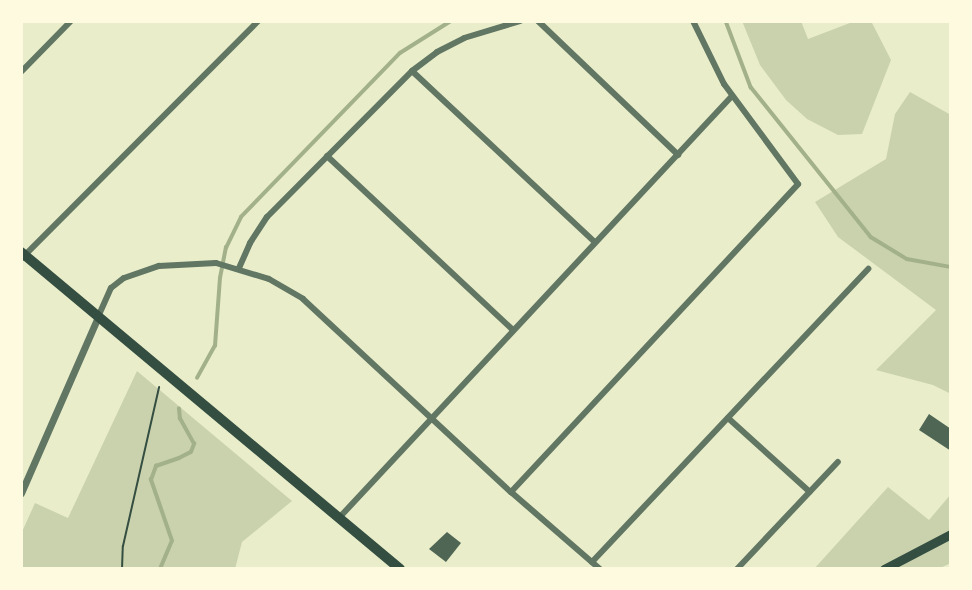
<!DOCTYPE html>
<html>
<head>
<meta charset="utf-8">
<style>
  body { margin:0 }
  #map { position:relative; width:972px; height:590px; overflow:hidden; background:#e9edc9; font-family:Georgia,serif }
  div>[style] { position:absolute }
  .green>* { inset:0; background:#cad2ad }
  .stream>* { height:3.5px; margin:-1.75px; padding:0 1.75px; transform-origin:1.75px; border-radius:1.75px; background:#a3b18a }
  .building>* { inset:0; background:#4f6655 }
  .path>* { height:2px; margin:-1px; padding:0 1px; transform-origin:1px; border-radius:1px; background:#344e41 }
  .minor>* { height:6px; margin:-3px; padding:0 3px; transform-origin:3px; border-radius:3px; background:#617663 }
  .tertiary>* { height:7px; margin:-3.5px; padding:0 3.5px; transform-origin:3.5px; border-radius:3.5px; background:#617663 }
  .secondary>* { height:9px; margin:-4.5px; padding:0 4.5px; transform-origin:4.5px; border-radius:4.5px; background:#344e41 }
  .primary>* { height:10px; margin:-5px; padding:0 5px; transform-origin:5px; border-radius:5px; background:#344e41 }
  span { translate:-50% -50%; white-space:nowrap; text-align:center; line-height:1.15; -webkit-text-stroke:7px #fefae0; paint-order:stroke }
  .frame { position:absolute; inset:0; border:23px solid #fefae0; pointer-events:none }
</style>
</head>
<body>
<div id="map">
  <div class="green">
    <i style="clip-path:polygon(742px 21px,801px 21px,808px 39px,855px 21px,871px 21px,891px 60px,862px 134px,838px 135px,807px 119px,786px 100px,760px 65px)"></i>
    <i style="clip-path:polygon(910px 92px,951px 115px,951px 394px,933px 385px,876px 370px,936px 310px,838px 237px,815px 202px,886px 159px,895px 114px)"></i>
    <i style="clip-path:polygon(137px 371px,292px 501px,242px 542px,235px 569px,21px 568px,21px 534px,35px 503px,68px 518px)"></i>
    <i style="clip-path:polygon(888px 487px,929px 520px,951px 494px,951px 563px,938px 569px,814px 569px)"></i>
  </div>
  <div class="stream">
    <i style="left:726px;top:21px;width:71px;rotate:69.3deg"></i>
    <i style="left:751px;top:87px;width:192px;rotate:51.3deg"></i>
    <i style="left:871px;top:237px;width:42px;rotate:31.4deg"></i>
    <i style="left:907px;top:259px;width:45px;rotate:10.3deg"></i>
    <i style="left:197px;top:378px;width:37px;rotate:-61deg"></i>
    <i style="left:215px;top:346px;width:68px;rotate:-85.8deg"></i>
    <i style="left:220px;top:278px;width:31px;rotate:-79deg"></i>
    <i style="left:226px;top:248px;width:34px;rotate:-64deg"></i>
    <i style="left:241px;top:217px;width:228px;rotate:-45.9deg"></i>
    <i style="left:400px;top:53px;width:60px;rotate:-32.1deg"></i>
    <i style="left:160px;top:569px;width:30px;rotate:-67deg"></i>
    <i style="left:172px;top:541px;width:65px;rotate:-109deg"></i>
    <i style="left:151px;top:480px;width:15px;rotate:-70deg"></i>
    <i style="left:156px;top:466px;width:24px;rotate:-19deg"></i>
    <i style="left:179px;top:458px;width:13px;rotate:-27deg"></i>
    <i style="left:191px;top:452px;width:9px;rotate:-69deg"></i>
    <i style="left:194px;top:444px;width:29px;rotate:-119deg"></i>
    <i style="left:180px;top:419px;width:10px;rotate:-96deg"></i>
  </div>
  <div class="building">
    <i style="clip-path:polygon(929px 414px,951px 429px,951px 451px,919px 430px)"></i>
    <i style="clip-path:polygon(447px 532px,461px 543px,446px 562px,429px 549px)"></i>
  </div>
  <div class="path">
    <i style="left:122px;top:569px;width:23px;rotate:-88deg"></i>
    <i style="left:123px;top:546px;width:163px;rotate:-77.2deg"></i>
  </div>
  <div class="minor">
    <i style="left:538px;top:21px;width:194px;rotate:43.7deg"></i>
    <i style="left:412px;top:71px;width:250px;rotate:43.1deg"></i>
    <i style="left:21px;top:72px;width:71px;rotate:-45.6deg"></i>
    <i style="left:327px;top:156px;width:255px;rotate:43.1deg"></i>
    <i style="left:21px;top:259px;width:336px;rotate:-45.1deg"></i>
    <i style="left:239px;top:268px;width:27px;rotate:-66deg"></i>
    <i style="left:250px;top:243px;width:31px;rotate:-57deg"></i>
    <i style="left:267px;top:217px;width:206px;rotate:-45.2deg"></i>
    <i style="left:412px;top:71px;width:31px;rotate:-37deg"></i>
    <i style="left:437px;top:52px;width:30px;rotate:-27deg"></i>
    <i style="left:464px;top:38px;width:59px;rotate:-16.9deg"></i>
    <i style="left:98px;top:317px;width:32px;rotate:-66deg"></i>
    <i style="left:111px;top:288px;width:16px;rotate:-38deg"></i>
    <i style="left:124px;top:278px;width:37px;rotate:-19deg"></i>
    <i style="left:159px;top:266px;width:57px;rotate:-3deg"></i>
    <i style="left:216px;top:263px;width:55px;rotate:16.8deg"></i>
    <i style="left:269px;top:279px;width:39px;rotate:30deg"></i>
    <i style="left:303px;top:299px;width:284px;rotate:42.9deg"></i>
    <i style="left:511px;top:492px;width:118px;rotate:40.9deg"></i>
    <i style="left:728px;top:418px;width:110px;rotate:42.1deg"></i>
    <i style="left:511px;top:492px;width:421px;rotate:-47deg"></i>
    <i style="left:798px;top:184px;width:124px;rotate:-126.5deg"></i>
    <i style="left:724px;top:84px;width:70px;rotate:-116.2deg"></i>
    <i style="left:338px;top:519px;width:578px;rotate:-47.03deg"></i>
    <i style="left:592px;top:562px;width:403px;rotate:-46.7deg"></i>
    <i style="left:737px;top:569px;width:147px;rotate:-46.7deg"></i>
  </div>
  <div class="tertiary">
    <i style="left:21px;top:493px;width:192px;rotate:-66.4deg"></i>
  </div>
  <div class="secondary">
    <i style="left:884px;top:569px;width:76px;rotate:-27.6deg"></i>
  </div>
  <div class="primary">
    <i style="left:21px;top:252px;width:494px;rotate:39.9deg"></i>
  </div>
  <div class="frame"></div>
</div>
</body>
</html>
